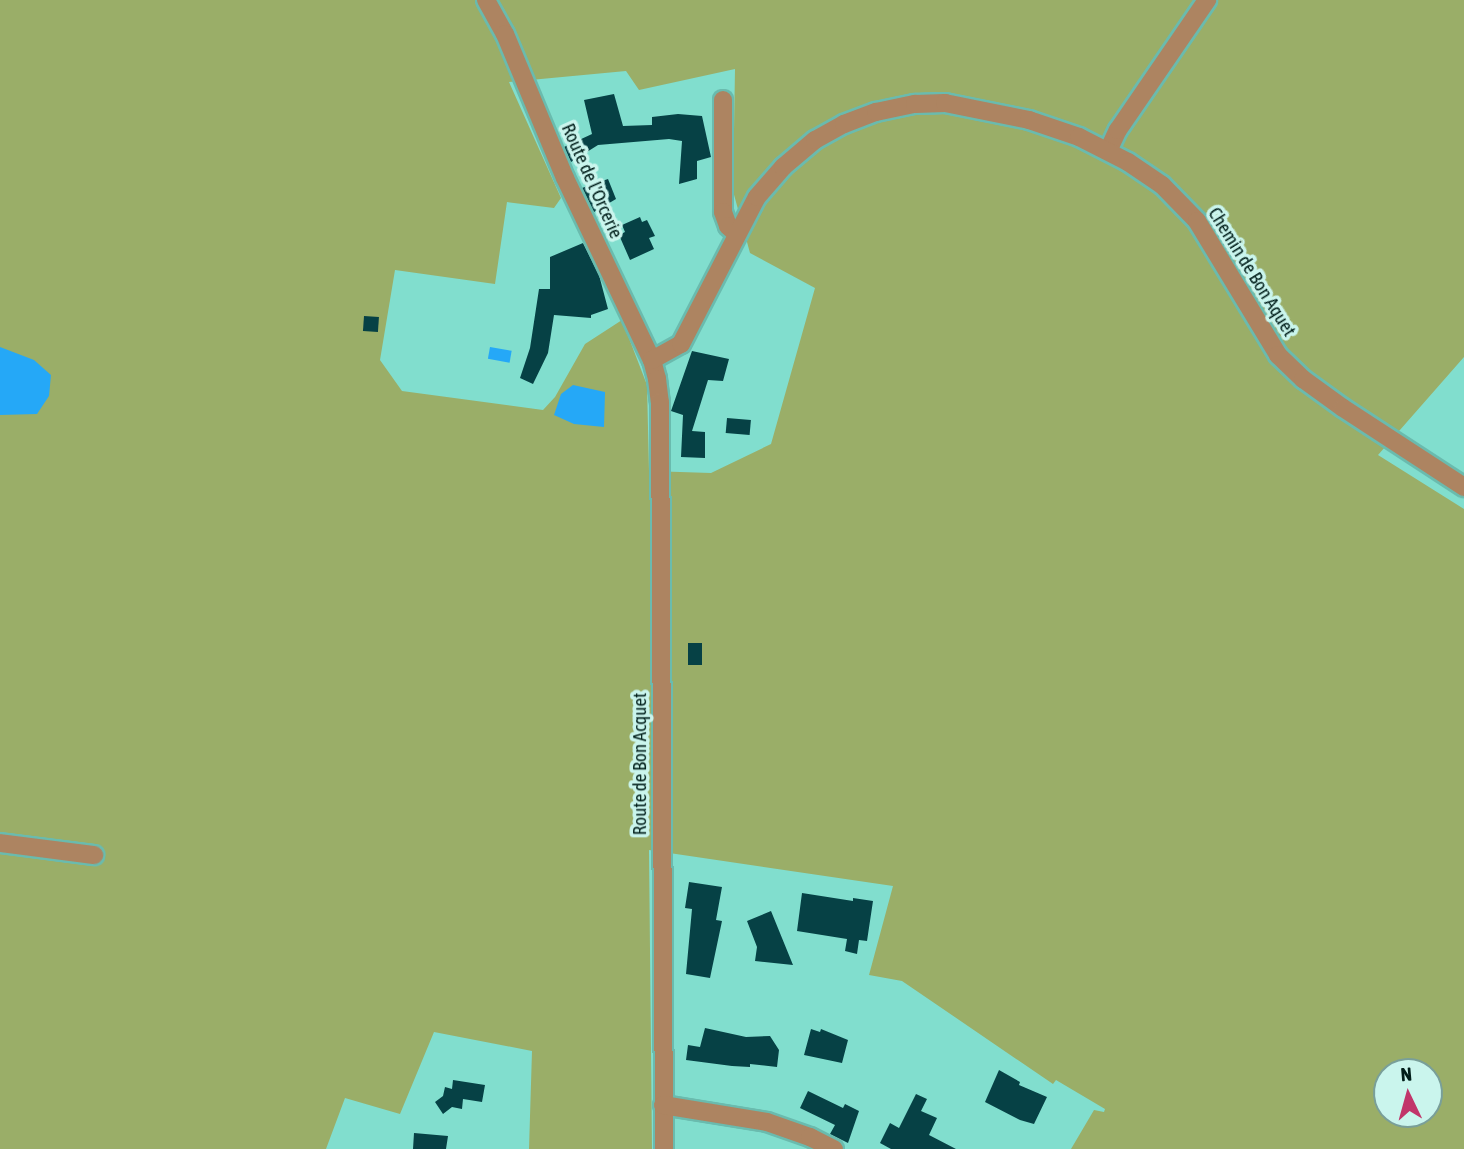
<!DOCTYPE html>
<html>
<head>
<meta charset="utf-8">
<style>
  body { margin:0 }
  #map { position:relative; width:1464px; height:1149px; overflow:hidden; background:#81dece; font-family:"Asap Condensed",sans-serif }
  div>[style] { position:absolute }
  .green>* { inset:0; background:#9aae68 }
  .water>* { inset:0; background:#25a8f7; transform-origin:0 0 }
  .building>* { inset:0; background:#064145; transform-origin:0 0 }
  .roads { filter:drop-shadow(2px 0 #6abbae) drop-shadow(-2px 0 #6abbae) drop-shadow(0 2px #6abbae) drop-shadow(0 -2px #6abbae) }
  .minor>* { height:18px; margin:-9px; padding:0 9px; transform-origin:9px; border-radius:9px; background:#ad8461 }
  span { translate:-50% -50%; white-space:nowrap; text-align:center; line-height:1.15; -webkit-text-stroke:7px #caf5ed; paint-order:stroke }
  .street-label { font-size:19px; color:#001e1a }
  .north { position:absolute; left:1373px; top:1058px; width:70px; height:70px; box-sizing:border-box; background:#caf5ed; border:2px solid #799f99; border-radius:50%; rotate:355deg; font-size:19px; font-weight:700; line-height:28px; text-align:center; color:#001e1a }
  .north::after { content:''; display:block; margin:auto; width:24px; height:32px; background:#c1356a; clip-path:polygon(50% 0,100% 100%,50% 72%,0 100%) }
</style>
</head>
<body>
<div id="map">
  <div class="green">
    <i style="clip-path:polygon(evenodd,0 0,486px 0,505px 11px,498px 0,1464px 0,1464px 357px,1378px 455px,1464px 509px,1464px 1149px,1071px 1149px,1094px 1110px,1104px 1112px,1105px 1109px,1056px 1080px,1053px 1084px,902px 981px,869px 975px,893px 886px,649px 850px,652px 1149px,529px 1149px,532px 1051px,434px 1032px,400px 1114px,345px 1098px,326px 1149px,0 1149px,0 0,735px 69px,733px 191px,750px 253px,815px 288px,771px 444px,711px 473px,649px 471px,647px 385px,622px 320px,585px 344px,555px 397px,543px 410px,402px 391px,380px 360px,395px 270px,495px 284px,507px 202px,554px 208px,561px 198px,509px 82px,626px 71px,639px 90px,735px 69px,0 0,1387px 1072px,1429px 1072px,1429px 1114px,1387px 1114px,1387px 1072px)"></i>
  </div>
  <div class="water">
    <i style="clip-path:polygon(0 347px,34px 360px,51px 375px,49px 396px,37px 414px,0 415px)"></i>
    <i style="left:490px;top:347px;width:22px;height:12px;rotate:10deg"></i>
    <i style="clip-path:polygon(573px 385px,605px 392px,604px 427px,574px 424px,554px 415px,561px 394px)"></i>
  </div>
  <div class="building">
    <i style="clip-path:polygon(614px 94px,623px 126px,652px 125px,652px 117px,678px 114px,702px 116px,711px 157px,697px 161px,697px 179px,679px 184px,682px 141px,669px 139px,598px 145px,571px 162px,564px 147px,592px 134px,584px 100px)"></i>
    <i style="clip-path:polygon(608px 179px,616px 199px,594px 212px,582px 188px)"></i>
    <i style="clip-path:polygon(640px 217px,642px 222px,647px 220px,655px 236px,649px 238px,654px 249px,630px 260px,619px 235px,625px 232px,622px 225px)"></i>
    <i style="clip-path:polygon(583px 243px,599px 275px,608px 309px,591px 315px,591px 318px,554px 315px,548px 353px,533px 384px,520px 378px,530px 348px,539px 289px,550px 289px,550px 257px)"></i>
    <i style="left:364px;top:316px;width:15px;height:15px;rotate:4deg"></i>
    <i style="clip-path:polygon(692px 351px,729px 359px,723px 381px,708px 380px,692px 431px,705px 432px,705px 458px,681px 457px,683px 415px,671px 411px)"></i>
    <i style="left:727px;top:418px;width:24px;height:15px;rotate:5deg"></i>
    <i style="left:688px;top:643px;width:14px;height:22px"></i>
    <i style="clip-path:polygon(689px 882px,722px 887px,716px 920px,722px 921px,710px 978px,686px 974px,692px 909px,685px 908px)"></i>
    <i style="clip-path:polygon(802px 893px,853px 901px,853px 898px,873px 901px,867px 941px,859px 940px,857px 954px,845px 951px,847px 939px,797px 931px)"></i>
    <i style="clip-path:polygon(771px 911px,793px 965px,755px 961px,757px 947px,747px 921px)"></i>
    <i style="clip-path:polygon(705px 1028px,746px 1037px,770px 1036px,779px 1050px,777px 1067px,750px 1064px,750px 1067px,732px 1066px,686px 1060px,688px 1045px,700px 1047px)"></i>
    <i style="clip-path:polygon(811px 1029px,820px 1032px,821px 1029px,848px 1040px,842px 1063px,804px 1055px)"></i>
    <i style="clip-path:polygon(999px 1070px,1020px 1082px,1019px 1085px,1047px 1097px,1034px 1124px,1020px 1120px,985px 1102px)"></i>
    <i style="clip-path:polygon(453px 1080px,485px 1085px,482px 1102px,463px 1099px,462px 1109px,452px 1107px,443px 1114px,435px 1102px,443px 1096px,445px 1087px,452px 1089px)"></i>
    <i style="clip-path:polygon(808px 1091px,843px 1108px,845px 1104px,859px 1111px,848px 1143px,830px 1134px,835px 1125px,800px 1108px)"></i>
    <i style="clip-path:polygon(916px 1094px,927px 1099px,921px 1111px,937px 1118px,929px 1135px,956px 1149px,891px 1149px,880px 1143px,890px 1123px,899px 1128px)"></i>
    <i style="clip-path:polygon(414px 1133px,448px 1136px,446px 1149px,413px 1149px)"></i>
  </div>
  <div class="roads">
    <div class="minor">
      <i style="left:486px;top:0;width:39px;rotate:61deg"></i>
      <i style="left:505px;top:34px;width:156px;rotate:67.4deg"></i>
      <i style="left:565px;top:178px;width:202px;rotate:64.5deg"></i>
      <i style="left:652px;top:360px;width:20px;rotate:75deg"></i>
      <i style="left:657px;top:379px;width:23px;rotate:83deg"></i>
      <i style="left:660px;top:402px;width:747px;rotate:89.69deg"></i>
      <i style="left:723px;top:100px;width:112px;rotate:90deg"></i>
      <i style="left:723px;top:212px;width:15px;rotate:70deg"></i>
      <i style="left:728px;top:226px;width:12px;rotate:42deg"></i>
      <i style="left:1108px;top:151px;width:23px;rotate:-65deg"></i>
      <i style="left:1118px;top:130px;width:158px;rotate:-55.6deg"></i>
      <i style="left:652px;top:360px;width:33px;rotate:-29deg"></i>
      <i style="left:681px;top:344px;width:165px;rotate:-62.7deg"></i>
      <i style="left:757px;top:197px;width:40px;rotate:-49deg"></i>
      <i style="left:783px;top:167px;width:42px;rotate:-40.2deg"></i>
      <i style="left:815px;top:140px;width:33px;rotate:-29deg"></i>
      <i style="left:844px;top:124px;width:34px;rotate:-21deg"></i>
      <i style="left:876px;top:112px;width:40px;rotate:-12deg"></i>
      <i style="left:915px;top:104px;width:30px;rotate:-2deg"></i>
      <i style="left:945px;top:103px;width:86px;rotate:11.4deg"></i>
      <i style="left:1029px;top:120px;width:53px;rotate:18.8deg"></i>
      <i style="left:1079px;top:137px;width:55px;rotate:27deg"></i>
      <i style="left:1128px;top:162px;width:41px;rotate:34.1deg"></i>
      <i style="left:1162px;top:185px;width:50px;rotate:45.8deg"></i>
      <i style="left:1197px;top:221px;width:157px;rotate:58.8deg"></i>
      <i style="left:1278px;top:355px;width:35px;rotate:44deg"></i>
      <i style="left:1303px;top:379px;width:49px;rotate:35.9deg"></i>
      <i style="left:1343px;top:408px;width:145px;rotate:33.1deg"></i>
      <i style="left:0;top:843px;width:95px;rotate:7.3deg"></i>
      <i style="left:663px;top:1105px;width:105px;rotate:9.3deg"></i>
      <i style="left:767px;top:1122px;width:46px;rotate:19.2deg"></i>
      <i style="left:810px;top:1137px;width:27px;rotate:27deg"></i>
    </div>
  </div>
  <div class="street-label">
    <span style="left:592px;top:181px;rotate:66deg">Route de l'Orcerie</span>
    <span style="left:1252px;top:272px;rotate:58deg">Chemin de Bon Aquet</span>
    <span style="left:640px;top:764px;rotate:-90deg">Route de Bon Acquet</span>
  </div>
  <div class="north">N</div>
</div>
</body>
</html>
